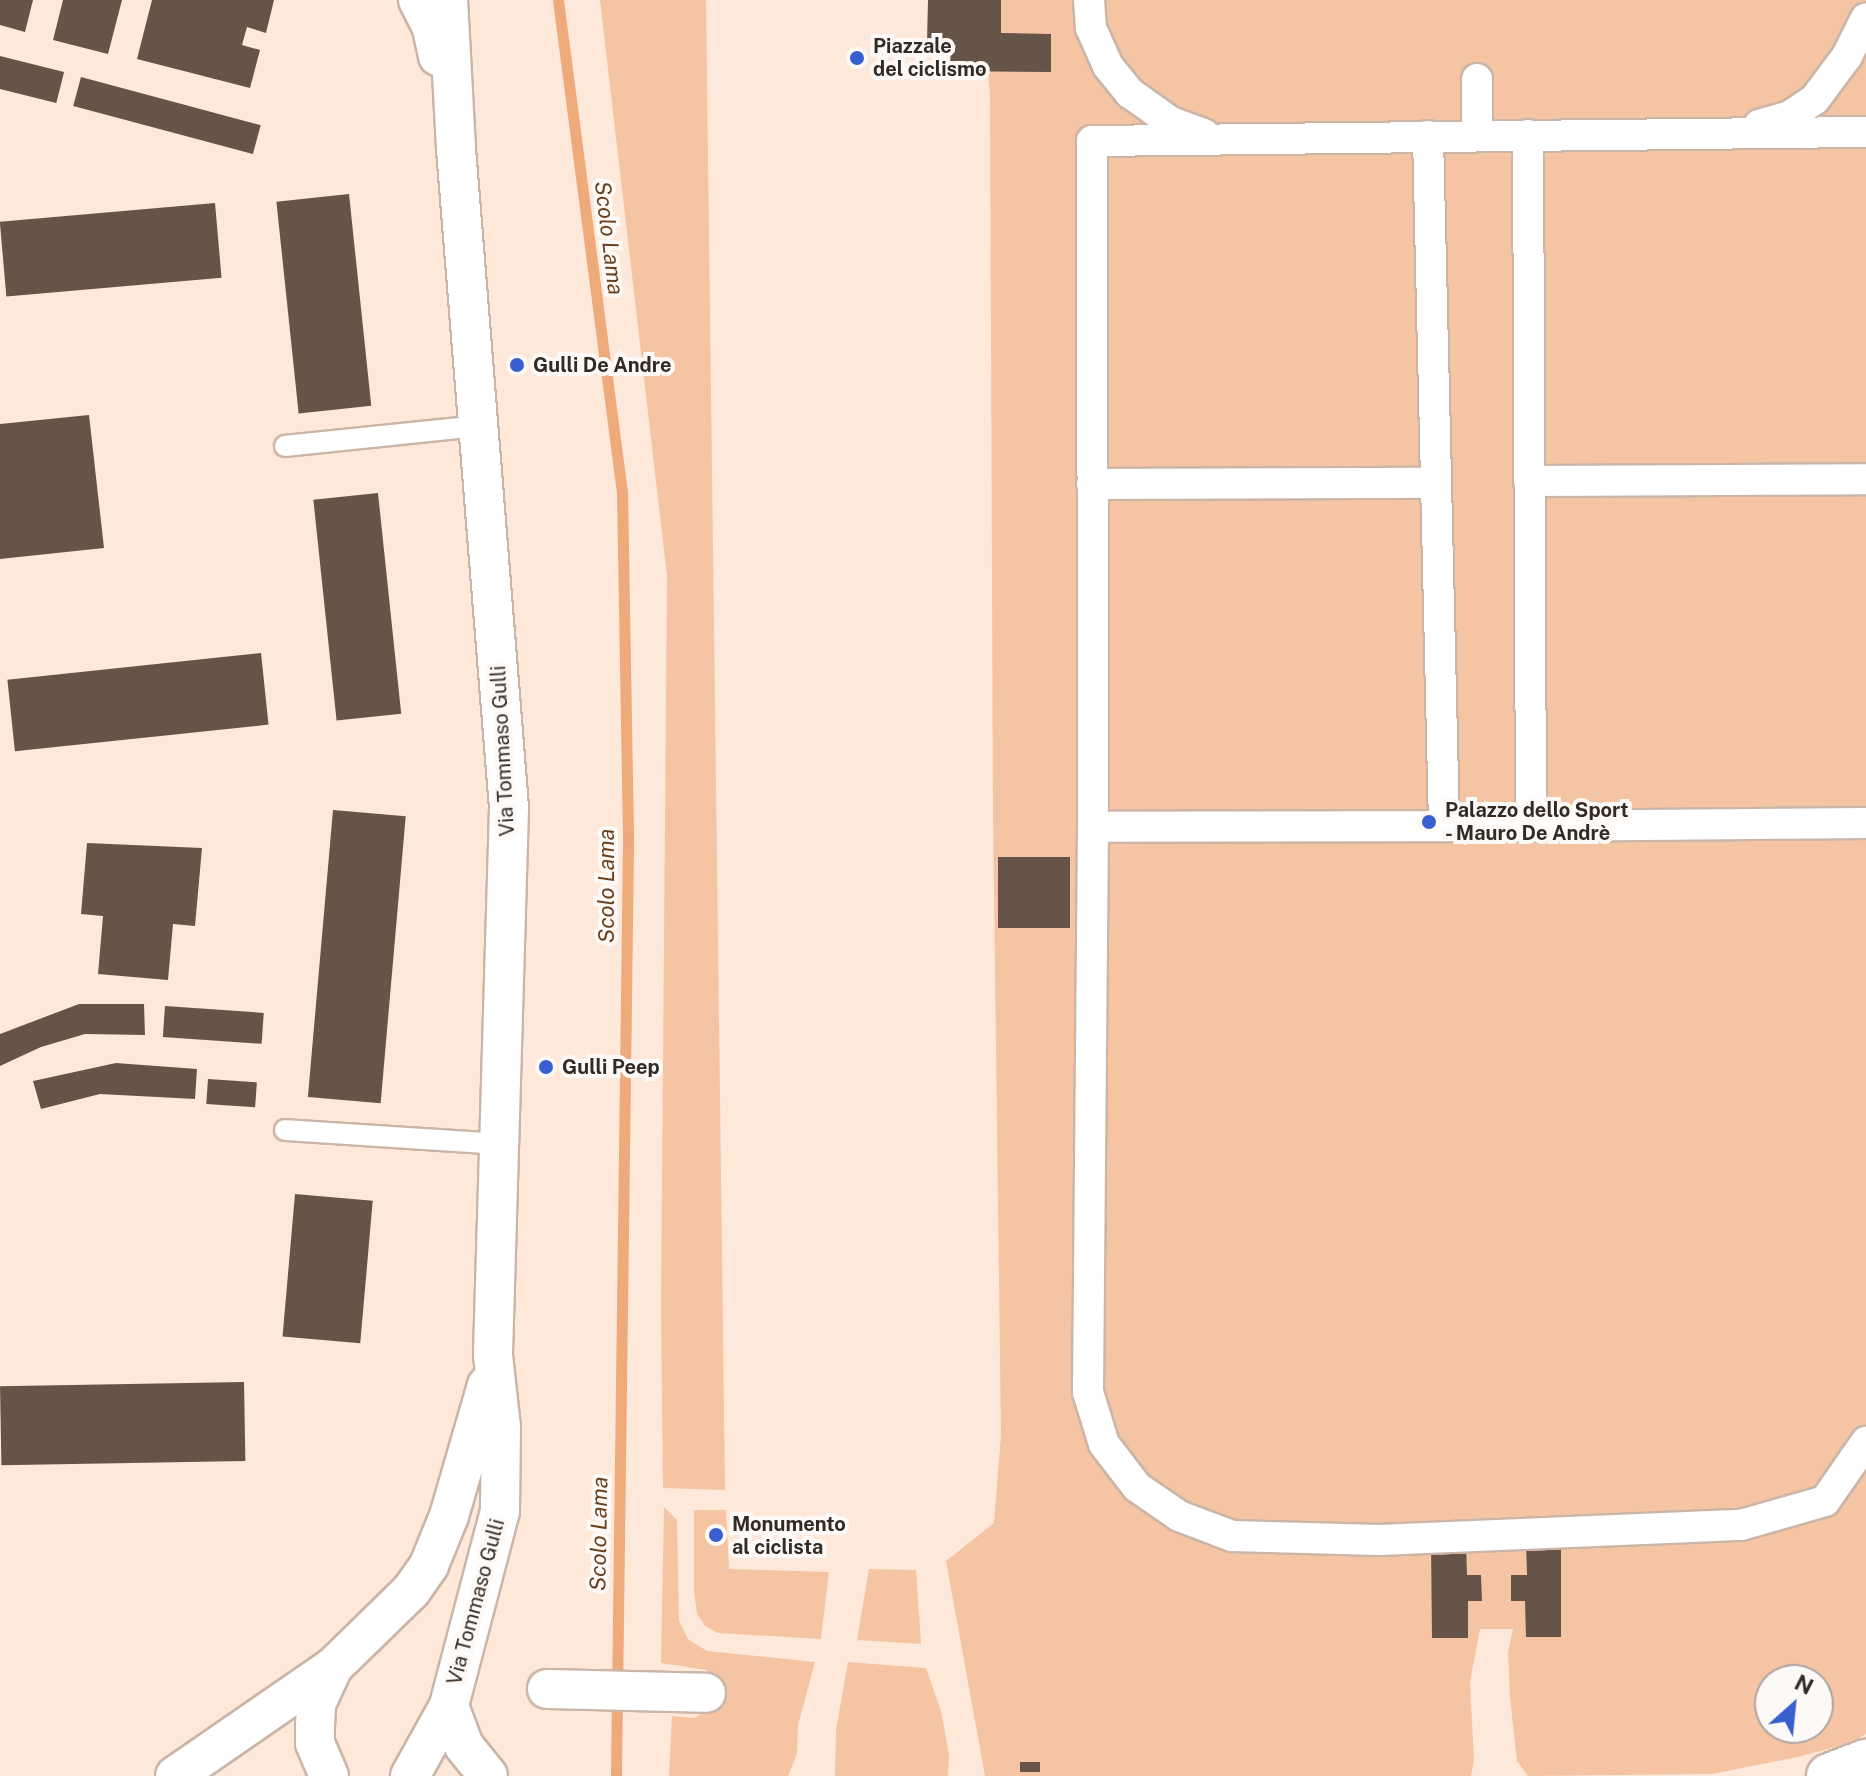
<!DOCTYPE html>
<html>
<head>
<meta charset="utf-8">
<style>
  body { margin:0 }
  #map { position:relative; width:1866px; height:1776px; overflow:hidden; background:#fee8d9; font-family:"Public Sans",sans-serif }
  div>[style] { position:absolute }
  .green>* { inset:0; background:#f5c4a3 }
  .stream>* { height:11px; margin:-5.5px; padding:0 5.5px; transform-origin:5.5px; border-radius:5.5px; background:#edaa7a }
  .building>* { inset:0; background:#675448; transform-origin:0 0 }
  .roads { filter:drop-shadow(2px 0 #cab5a7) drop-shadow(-2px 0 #cab5a7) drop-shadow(0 2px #cab5a7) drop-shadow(0 -2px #cab5a7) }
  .service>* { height:20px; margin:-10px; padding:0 10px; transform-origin:10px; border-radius:10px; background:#fff }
  .pedestrian>* { height:30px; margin:-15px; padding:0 15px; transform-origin:15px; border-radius:15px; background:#fff }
  .minor>* { height:38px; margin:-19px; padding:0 19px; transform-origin:19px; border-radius:19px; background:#fff }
  .tertiary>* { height:44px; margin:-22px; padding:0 22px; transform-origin:22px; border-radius:22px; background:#fff }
  .dots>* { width:22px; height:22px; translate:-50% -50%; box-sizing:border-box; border:4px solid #fdf9f6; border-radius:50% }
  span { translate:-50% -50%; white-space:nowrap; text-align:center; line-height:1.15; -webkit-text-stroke:8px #fdf9f6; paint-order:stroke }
  .poi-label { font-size:20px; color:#322a24; font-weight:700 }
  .left { translate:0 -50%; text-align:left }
  .street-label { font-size:20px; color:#322a24 }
  .water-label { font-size:22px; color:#6b3e1c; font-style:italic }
  .north { position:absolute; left:1754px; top:1664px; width:80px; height:80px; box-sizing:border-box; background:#fdf9f6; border:2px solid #aca6a2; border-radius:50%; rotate:27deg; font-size:22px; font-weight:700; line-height:32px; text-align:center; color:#322a24 }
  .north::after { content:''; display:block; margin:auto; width:28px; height:36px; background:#385fd0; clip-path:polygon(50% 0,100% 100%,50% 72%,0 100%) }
</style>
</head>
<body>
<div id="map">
  <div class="green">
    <i style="clip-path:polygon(600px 0,706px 0,725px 1490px,663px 1488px,661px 1308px,667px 576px)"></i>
    <i style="clip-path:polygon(evenodd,928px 0,1866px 0,1866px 1734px,1850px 1743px,1798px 1757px,1712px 1774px,1528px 1776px,1517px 1761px,1510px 1698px,1508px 1652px,1513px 1629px,1480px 1629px,1470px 1682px,1474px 1761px,1471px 1776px,985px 1776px,946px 1561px,994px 1523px,1001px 1435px,993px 815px,990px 94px,988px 73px,950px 71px,950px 46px,927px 45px,928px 0,1770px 1680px,1818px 1680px,1818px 1728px,1770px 1728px,1770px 1680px)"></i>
    <i style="clip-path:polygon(664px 1507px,677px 1520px,679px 1621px,688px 1639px,707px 1651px,815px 1662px,798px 1725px,797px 1754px,788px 1776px,669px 1776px,672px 1716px,695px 1718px,705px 1711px,707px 1670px,661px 1663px)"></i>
    <i style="clip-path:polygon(694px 1510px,726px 1510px,729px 1569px,829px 1572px,821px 1639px,718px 1633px,705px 1626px,697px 1614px,694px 1592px)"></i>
    <i style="clip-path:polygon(869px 1569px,916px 1570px,921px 1644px,857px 1640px)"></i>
    <i style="clip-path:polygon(848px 1662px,926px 1668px,941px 1711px,949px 1755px,948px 1776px,835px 1776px,836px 1730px)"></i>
  </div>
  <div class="stream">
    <i style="left:558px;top:0;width:496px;rotate:82.6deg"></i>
    <i style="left:622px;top:492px;width:352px;rotate:89deg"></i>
    <i style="left:628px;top:844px;width:932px;rotate:90.74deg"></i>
  </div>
  <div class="building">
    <i style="clip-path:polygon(0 0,33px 0,25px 32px,0 25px)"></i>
    <i style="clip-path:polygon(63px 0,122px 0,108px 54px,53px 40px)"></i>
    <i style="clip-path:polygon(152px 0,274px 0,266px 33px,247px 27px,242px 45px,260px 50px,250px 88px,137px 59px)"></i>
    <i style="clip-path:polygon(928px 0,1001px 0,1001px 33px,1051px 34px,1051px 72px,950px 71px,951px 46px,927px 45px)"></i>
    <i style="left:0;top:56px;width:66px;height:32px;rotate:14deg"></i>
    <i style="left:81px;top:77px;width:186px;height:30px;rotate:15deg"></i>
    <i style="left:349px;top:194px;width:213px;height:73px;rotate:84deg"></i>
    <i style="left:215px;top:203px;width:75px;height:216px;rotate:85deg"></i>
    <i style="clip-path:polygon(89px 415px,104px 548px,0 559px,0 424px)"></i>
    <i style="left:378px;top:493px;width:222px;height:65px;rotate:84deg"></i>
    <i style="left:261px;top:653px;width:72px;height:255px;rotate:84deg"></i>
    <i style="left:333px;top:810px;width:73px;height:288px;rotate:5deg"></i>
    <i style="clip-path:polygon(87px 843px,202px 848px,195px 926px,173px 924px,168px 980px,98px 974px,103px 916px,81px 914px)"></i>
    <i style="left:998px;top:857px;width:72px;height:71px"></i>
    <i style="clip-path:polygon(79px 1004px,144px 1004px,145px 1035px,85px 1034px,41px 1047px,0 1066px,0 1034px)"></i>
    <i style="left:165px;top:1006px;width:99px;height:31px;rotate:4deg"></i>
    <i style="clip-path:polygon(116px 1063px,197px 1069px,195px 1099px,100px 1094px,41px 1109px,33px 1081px)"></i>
    <i style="left:208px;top:1079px;width:49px;height:25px;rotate:4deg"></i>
    <i style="left:295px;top:1194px;width:78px;height:143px;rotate:5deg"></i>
    <i style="left:244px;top:1382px;width:79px;height:244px;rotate:89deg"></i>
    <i style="clip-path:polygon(1431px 1543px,1466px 1543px,1467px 1575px,1481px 1575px,1482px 1601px,1468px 1601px,1468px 1638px,1432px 1638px)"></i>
    <i style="clip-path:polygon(1526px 1543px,1561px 1543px,1561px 1637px,1526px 1637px,1525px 1601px,1511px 1601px,1511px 1575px,1527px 1575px)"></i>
    <i style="left:1020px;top:1762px;width:20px;height:10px"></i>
  </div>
  <div class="roads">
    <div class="service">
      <i style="left:285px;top:446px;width:195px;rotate:-5.9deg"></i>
      <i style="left:285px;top:1130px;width:214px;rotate:3.7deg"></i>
    </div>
    <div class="pedestrian">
      <i style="left:1089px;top:0;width:28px;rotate:86deg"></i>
      <i style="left:1091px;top:28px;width:42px;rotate:65.9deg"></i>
      <i style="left:1108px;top:66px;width:35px;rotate:51deg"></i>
      <i style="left:1130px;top:93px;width:50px;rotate:35.3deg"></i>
      <i style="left:1171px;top:122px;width:35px;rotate:20deg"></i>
      <i style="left:1477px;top:79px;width:56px;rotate:90deg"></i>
      <i style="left:1759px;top:125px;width:32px;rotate:-16deg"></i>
      <i style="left:1790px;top:116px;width:30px;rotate:-34deg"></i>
      <i style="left:1815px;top:99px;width:54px;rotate:-53.3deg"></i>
      <i style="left:1847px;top:56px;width:42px;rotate:-63.4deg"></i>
      <i style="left:1528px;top:135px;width:691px;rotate:89.75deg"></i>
      <i style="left:1531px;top:826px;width:438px;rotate:179.9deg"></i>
      <i style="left:1093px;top:827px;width:565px;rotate:90.51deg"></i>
      <i style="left:1088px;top:1392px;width:54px;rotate:72.9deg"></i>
      <i style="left:1104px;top:1444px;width:54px;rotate:52.5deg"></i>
      <i style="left:1137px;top:1487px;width:51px;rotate:34.6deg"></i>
      <i style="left:1179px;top:1516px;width:57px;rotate:20.7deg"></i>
      <i style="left:1232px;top:1536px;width:147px;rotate:1.6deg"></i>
      <i style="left:1379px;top:1540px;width:362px;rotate:-2.4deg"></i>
      <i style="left:1741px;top:1525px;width:87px;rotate:-15.9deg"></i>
      <i style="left:1825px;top:1501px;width:72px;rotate:-55.2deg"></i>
      <i style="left:1428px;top:136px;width:690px;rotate:88.67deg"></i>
      <i style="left:1529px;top:481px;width:337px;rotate:-0.3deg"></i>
      <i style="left:1092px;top:484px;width:344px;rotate:-0.2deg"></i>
      <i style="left:1531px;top:826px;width:335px;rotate:-0.5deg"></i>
      <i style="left:1093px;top:827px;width:686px;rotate:-90.08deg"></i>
      <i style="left:1092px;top:141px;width:774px;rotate:-0.67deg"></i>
    </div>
    <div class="minor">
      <i style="left:418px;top:0;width:31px;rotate:63deg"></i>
      <i style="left:432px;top:28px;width:29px;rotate:78deg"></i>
      <i style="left:448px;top:0;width:149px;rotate:86.9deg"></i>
      <i style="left:456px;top:149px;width:661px;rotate:85.4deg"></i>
      <i style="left:509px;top:808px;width:547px;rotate:91.68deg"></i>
      <i style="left:493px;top:1355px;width:72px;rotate:83.7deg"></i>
      <i style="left:501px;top:1427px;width:84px;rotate:90.7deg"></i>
      <i style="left:500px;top:1511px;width:202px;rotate:104.7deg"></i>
      <i style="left:449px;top:1706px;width:43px;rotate:69.4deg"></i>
      <i style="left:464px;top:1746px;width:38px;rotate:51deg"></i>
      <i style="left:547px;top:1689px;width:159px;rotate:1.4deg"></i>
      <i style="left:175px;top:1776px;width:192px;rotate:-34.6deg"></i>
      <i style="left:333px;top:1667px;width:109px;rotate:-44.3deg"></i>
      <i style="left:411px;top:1591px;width:32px;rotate:-55deg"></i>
      <i style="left:429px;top:1565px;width:53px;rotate:-67.8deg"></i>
      <i style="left:449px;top:1516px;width:136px;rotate:-73.8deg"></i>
      <i style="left:329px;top:1776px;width:36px;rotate:-113deg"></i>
      <i style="left:315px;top:1743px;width:17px;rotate:-90deg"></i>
      <i style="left:315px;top:1726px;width:22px;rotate:-87deg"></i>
      <i style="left:316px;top:1704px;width:41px;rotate:-65.3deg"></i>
      <i style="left:410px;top:1776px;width:80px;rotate:-60.9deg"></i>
    </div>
    <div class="tertiary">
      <i style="left:1829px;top:1776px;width:40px;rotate:-21deg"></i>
    </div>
  </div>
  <div class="dots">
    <i style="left:857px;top:58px;background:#385fd0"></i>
    <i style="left:517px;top:365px;background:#385fd0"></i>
    <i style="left:1429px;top:822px;background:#385fd0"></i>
    <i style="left:546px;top:1067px;background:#385fd0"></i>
    <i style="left:716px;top:1535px;background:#385fd0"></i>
  </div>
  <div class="poi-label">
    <span class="left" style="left:873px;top:58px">Piazzale<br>del ciclismo</span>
    <span class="left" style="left:533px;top:365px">Gulli De Andre</span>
    <span class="left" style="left:1445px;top:822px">Palazzo dello Sport<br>- Mauro De Andrè</span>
    <span class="left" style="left:562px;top:1067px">Gulli Peep</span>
    <span class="left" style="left:732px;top:1536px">Monumento<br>al ciclista</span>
  </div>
  <div class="street-label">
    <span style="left:503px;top:751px;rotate:-93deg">Via Tommaso Gulli</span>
    <span style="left:476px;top:1602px;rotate:-75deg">Via Tommaso Gulli</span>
  </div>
  <div class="water-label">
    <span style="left:609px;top:238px;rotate:83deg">Scolo Lama</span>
    <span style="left:607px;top:886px;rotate:-90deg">Scolo Lama</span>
    <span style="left:599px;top:1534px;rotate:-89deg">Scolo Lama</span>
  </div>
  <div class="north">N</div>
</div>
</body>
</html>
